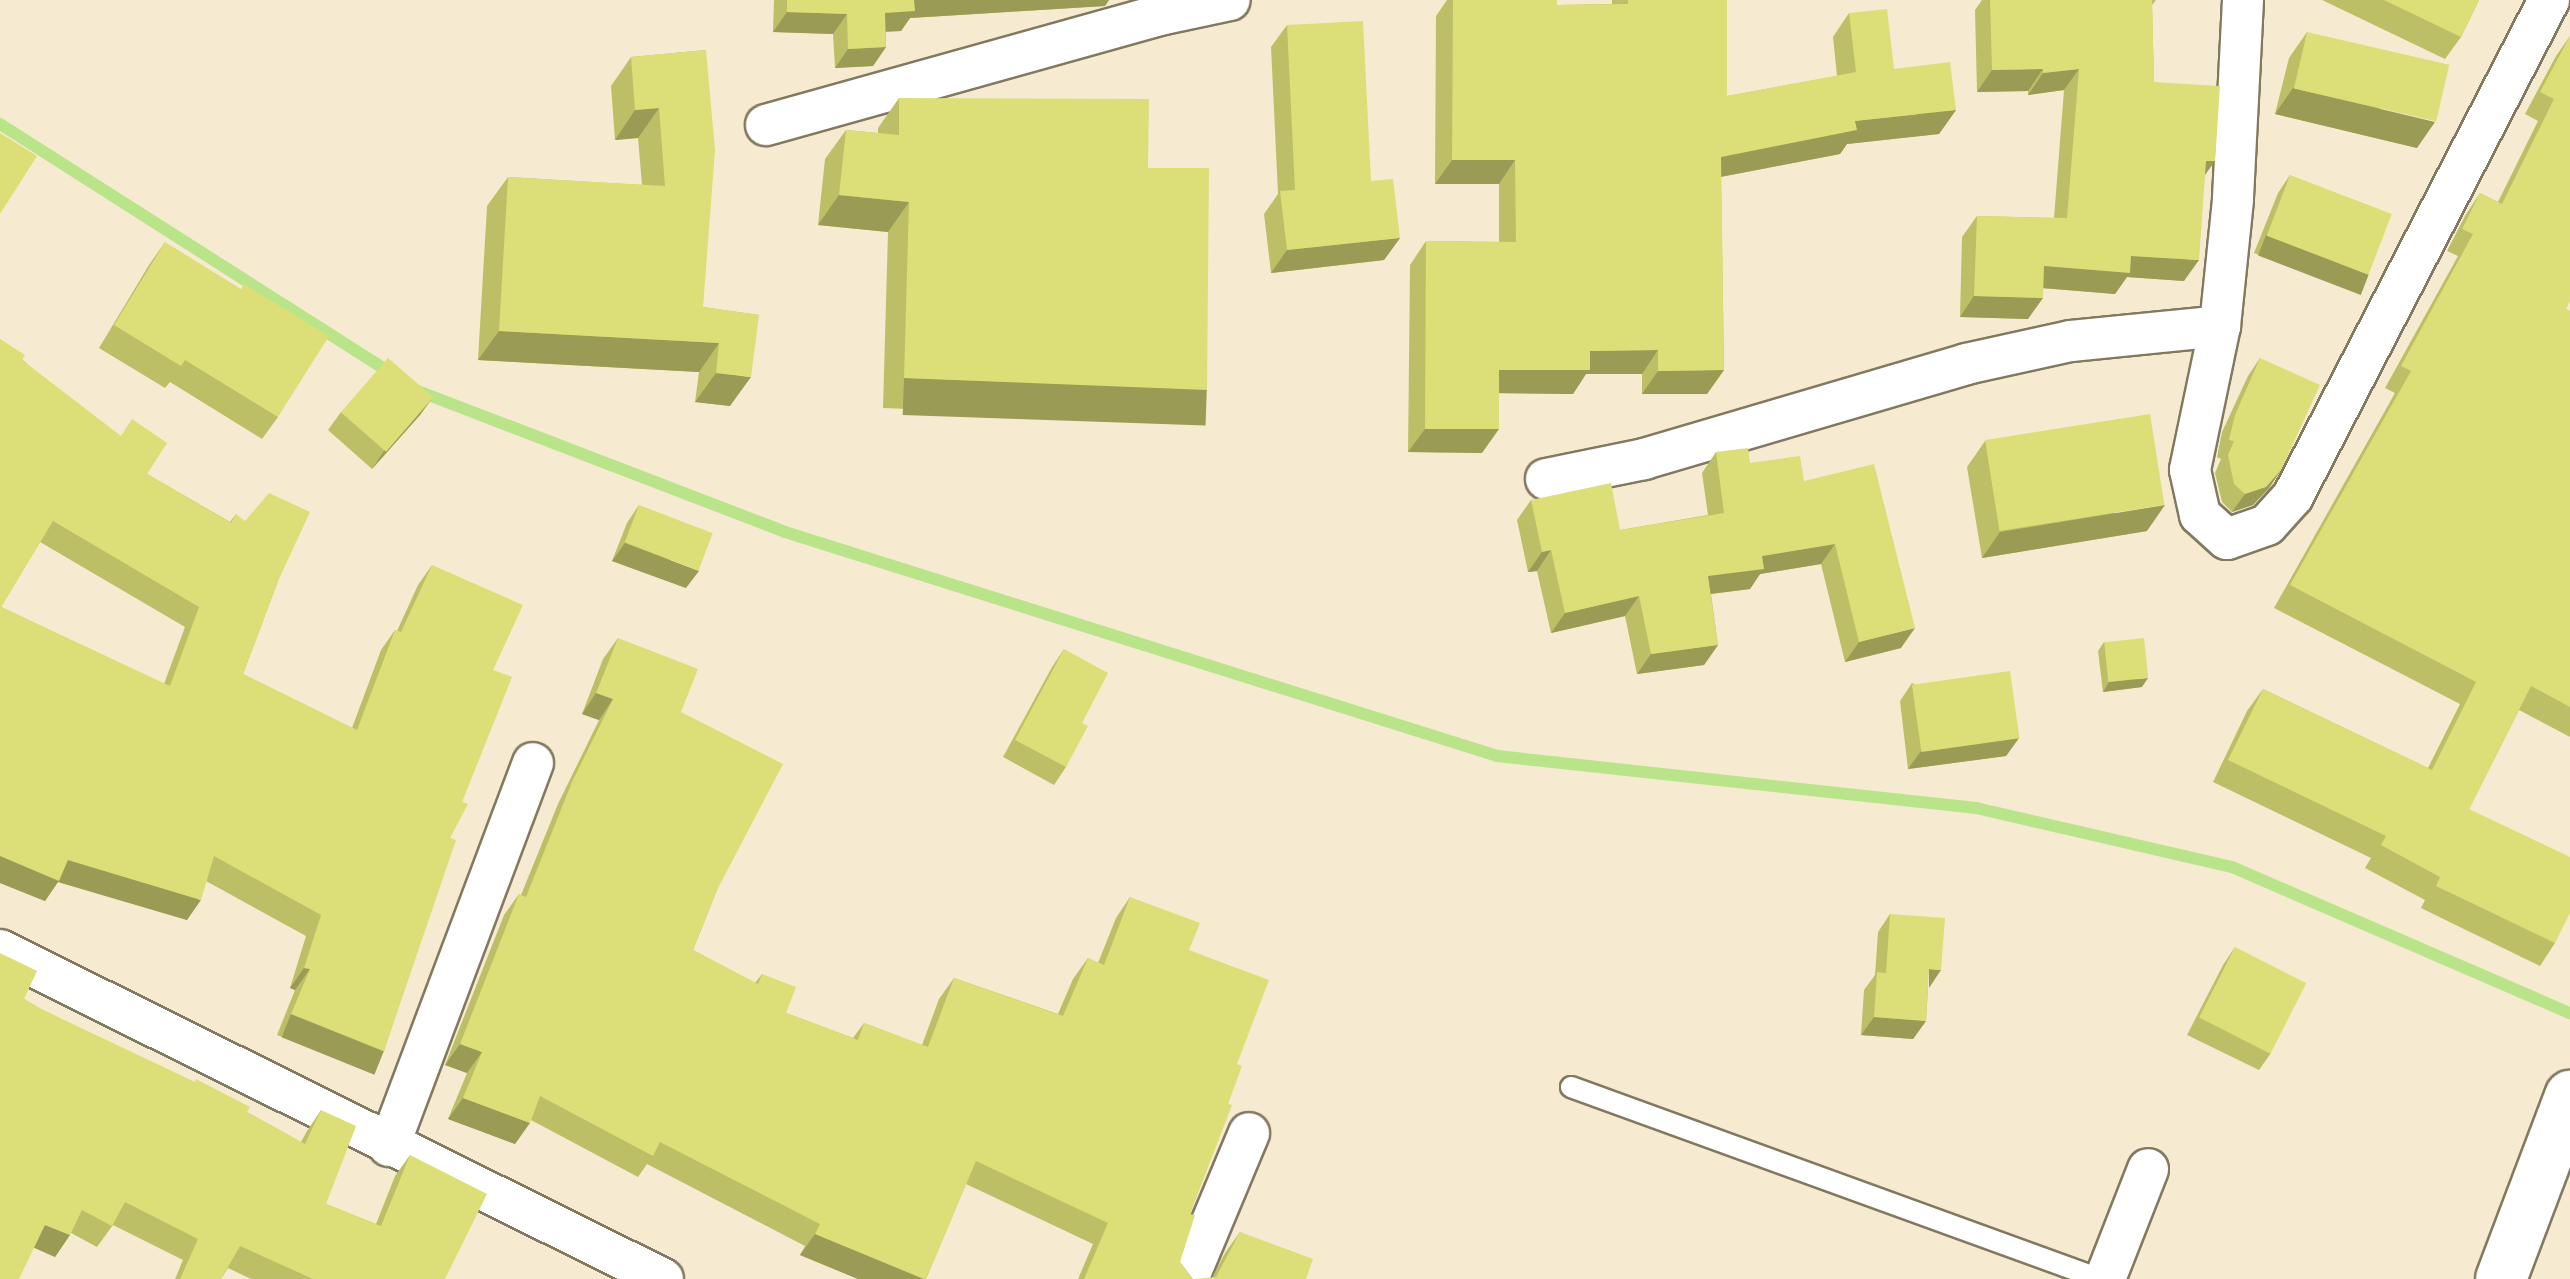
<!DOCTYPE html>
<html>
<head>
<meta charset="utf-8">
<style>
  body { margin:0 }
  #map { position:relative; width:2570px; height:1279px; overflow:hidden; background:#f6ebd1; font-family:Commissioner,sans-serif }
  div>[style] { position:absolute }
  .stream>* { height:12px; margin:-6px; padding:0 6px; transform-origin:6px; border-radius:6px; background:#bae48a }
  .roads { filter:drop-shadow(2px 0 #827961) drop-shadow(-2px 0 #827961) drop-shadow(0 2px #827961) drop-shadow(0 -2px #827961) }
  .service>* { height:20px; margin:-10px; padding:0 10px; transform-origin:10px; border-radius:10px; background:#fff }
  .minor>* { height:40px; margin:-20px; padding:0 20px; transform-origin:20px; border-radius:20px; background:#fff }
  .tertiary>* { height:50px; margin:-25px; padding:0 25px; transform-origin:25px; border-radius:25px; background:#fff }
  .wall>* { inset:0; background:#bdbf67 }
  .shaded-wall>* { inset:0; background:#9a9b54; transform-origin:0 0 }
  .building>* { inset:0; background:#dcde78; transform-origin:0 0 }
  span { translate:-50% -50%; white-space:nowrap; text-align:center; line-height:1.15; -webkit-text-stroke:8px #fff; paint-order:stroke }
</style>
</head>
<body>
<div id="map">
  <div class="stream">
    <i style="left:0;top:124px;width:466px;rotate:32.5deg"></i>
    <i style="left:418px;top:391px;width:393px;rotate:21deg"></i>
    <i style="left:785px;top:532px;width:746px;rotate:17.46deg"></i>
    <i style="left:1497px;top:756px;width:482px;rotate:6.2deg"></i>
    <i style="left:1976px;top:808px;width:263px;rotate:13deg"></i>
    <i style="left:2232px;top:867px;width:368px;rotate:23.4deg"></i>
  </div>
  <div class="roads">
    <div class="service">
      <i style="left:1571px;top:1087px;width:563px;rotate:19.95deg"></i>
    </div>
    <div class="minor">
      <i style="left:2243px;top:0;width:200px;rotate:92.9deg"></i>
      <i style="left:2233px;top:200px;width:127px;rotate:95.9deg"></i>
      <i style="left:2220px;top:326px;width:147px;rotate:101.8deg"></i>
      <i style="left:2190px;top:470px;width:46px;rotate:77.5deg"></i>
      <i style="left:2200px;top:515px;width:36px;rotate:42deg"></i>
      <i style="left:2227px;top:539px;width:42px;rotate:-19.3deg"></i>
      <i style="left:2267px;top:525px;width:39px;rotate:-48deg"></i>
      <i style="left:2293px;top:496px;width:558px;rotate:-62.7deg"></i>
      <i style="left:766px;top:125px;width:413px;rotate:-15.6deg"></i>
      <i style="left:1164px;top:14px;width:67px;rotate:-12deg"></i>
      <i style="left:1546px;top:479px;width:100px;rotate:-11.5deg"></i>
      <i style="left:1644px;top:459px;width:336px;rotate:-16.4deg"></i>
      <i style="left:1966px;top:364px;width:107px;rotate:-12.4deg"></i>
      <i style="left:2071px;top:341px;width:150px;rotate:-5.7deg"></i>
      <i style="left:0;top:950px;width:740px;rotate:26.39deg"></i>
      <i style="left:389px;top:1146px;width:409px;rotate:-69.4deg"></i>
      <i style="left:1188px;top:1279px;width:158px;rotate:-67.3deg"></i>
      <i style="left:2105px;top:1279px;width:118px;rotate:-68.6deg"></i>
    </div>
    <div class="tertiary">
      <i style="left:2501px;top:1279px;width:196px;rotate:-69.3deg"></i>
    </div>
  </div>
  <div class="wall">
    <i style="clip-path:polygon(774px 0,1109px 0,1105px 6px,910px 18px,901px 31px,886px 32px,886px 47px,873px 66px,835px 68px,833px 34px,773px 32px)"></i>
    <i style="clip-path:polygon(1447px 0,1557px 0,1557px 5px,1612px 4px,1612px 0,1727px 0,1727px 96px,1837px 76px,1833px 37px,1849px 13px,1894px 69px,1956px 110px,1939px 134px,1847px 144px,1840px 154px,1721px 177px,1724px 370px,1707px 394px,1642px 394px,1642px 374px,1586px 374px,1573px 394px,1499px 393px,1482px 453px,1408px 452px,1410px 265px,1426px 241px,1499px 242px,1499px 184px,1435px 184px,1436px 16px)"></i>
    <i style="clip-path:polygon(1982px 0,2156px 0,2152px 5px,2154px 82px,2205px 175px,2184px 281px,2127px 277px,2115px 294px,2043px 288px,2028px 319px,1960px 317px,1962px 237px,1977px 216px,2054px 218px,2064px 90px,2028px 95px,2028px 91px,1977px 92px,1975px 10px)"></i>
    <i style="clip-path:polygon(2322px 0,2479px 0,2461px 37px,2445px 59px)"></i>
    <i style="clip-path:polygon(1287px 25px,1371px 181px,1400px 238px,1384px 260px,1271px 273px,1264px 214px,1278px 194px,1271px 47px)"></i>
    <i style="clip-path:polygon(2307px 32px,2417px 148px,2275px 114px,2289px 58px)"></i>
    <i style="clip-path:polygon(2570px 36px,2566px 309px,2570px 311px,2570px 737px,2519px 710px,2469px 809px,2555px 943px,2540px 966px,2421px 908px,2425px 900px,2365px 868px,2371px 858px,2213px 782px,2247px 711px,2263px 689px,2428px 768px,2460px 704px,2274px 608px,2395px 393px,2385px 388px,2458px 256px,2447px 251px,2465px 216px,2480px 193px,2498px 202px,2538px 121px,2525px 114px,2556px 56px)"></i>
    <i style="clip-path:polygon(706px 50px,703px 307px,759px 315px,730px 406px,695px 402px,699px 372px,478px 360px,487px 206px,508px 177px,642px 185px,638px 138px,615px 140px,611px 86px,631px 57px)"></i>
    <i style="clip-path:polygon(899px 98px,1148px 168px,1207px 390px,1186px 420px,883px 408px,888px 232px,818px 225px,825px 159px,846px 130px,878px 133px,878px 128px)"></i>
    <i style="clip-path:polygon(2290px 175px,2355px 292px,2254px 253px,2278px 193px)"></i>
    <i style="clip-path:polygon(165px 242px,278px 417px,262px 439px,170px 382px,165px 388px,99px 348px,149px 265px)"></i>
    <i style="clip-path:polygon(evenodd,0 339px,147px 474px,230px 522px,236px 514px,278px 581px,243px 674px,352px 728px,381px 650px,395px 630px,397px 631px,418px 585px,432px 565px,493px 670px,462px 802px,450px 838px,384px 1051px,370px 1072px,277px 1035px,295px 990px,290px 988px,306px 936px,206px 881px,187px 920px,58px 882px,45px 901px,0 883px,0 339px,40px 542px,185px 627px,164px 684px,1px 607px,40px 542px)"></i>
    <i style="clip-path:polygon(2260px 358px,2281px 470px,2269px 488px,2253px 505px,2232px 512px,2222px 502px,2215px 473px,2221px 459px,2217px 457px,2222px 432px,2248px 376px)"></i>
    <i style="clip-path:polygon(433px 397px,420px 415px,372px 469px,328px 430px,341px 412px)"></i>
    <i style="clip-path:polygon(1985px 441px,2147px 531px,1982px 558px,1967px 467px)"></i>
    <i style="clip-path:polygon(1716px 452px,1804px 481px,1901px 648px,1845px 662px,1821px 564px,1760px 574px,1750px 589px,1711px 594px,1718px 645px,1704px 665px,1637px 674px,1625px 616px,1551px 633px,1537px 571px,1528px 572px,1517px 520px,1531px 500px,1620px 530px,1708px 515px,1702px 473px)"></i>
    <i style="clip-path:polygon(639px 505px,686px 588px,612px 561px,627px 523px)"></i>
    <i style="clip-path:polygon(618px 638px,681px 712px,717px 890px,693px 950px,755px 983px,762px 974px,786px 1013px,853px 1038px,864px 1023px,922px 1045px,939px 999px,954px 978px,1058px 1014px,1073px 979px,1088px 958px,1098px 963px,1116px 918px,1130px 897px,1189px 950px,1237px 1064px,1228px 1104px,1190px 1214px,1180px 1262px,1193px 1279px,1078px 1279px,1093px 1244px,966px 1184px,926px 1279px,858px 1279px,800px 1255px,805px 1246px,647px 1164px,638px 1177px,531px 1120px,515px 1144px,448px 1119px,467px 1073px,445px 1065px,504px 915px,519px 894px,521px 895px,558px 804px,599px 720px,582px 714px,603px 659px)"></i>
    <i style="clip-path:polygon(2104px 642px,2142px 687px,2103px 692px,2098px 651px)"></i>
    <i style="clip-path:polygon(1064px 649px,1082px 723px,1066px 767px,1054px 785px,1003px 757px,1052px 667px)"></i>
    <i style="clip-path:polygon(1912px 683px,2019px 738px,2006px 756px,1908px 769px,1900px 701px)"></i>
    <i style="clip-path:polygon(1890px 914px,1928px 988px,1926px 1021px,1913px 1039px,1861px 1035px,1864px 990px,1875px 975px,1878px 932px)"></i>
    <i style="clip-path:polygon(2235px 947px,2271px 1053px,2259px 1070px,2187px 1035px,2223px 965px)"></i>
    <i style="clip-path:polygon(24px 999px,39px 1008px,247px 1112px,301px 1142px,307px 1131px,321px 1110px,326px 1204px,376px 1224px,395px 1176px,410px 1155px,445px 1279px,251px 1279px,228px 1268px,221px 1279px,175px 1279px,183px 1260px,113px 1225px,97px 1247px,71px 1233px,55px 1257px,34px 1247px)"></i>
    <i style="clip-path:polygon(1240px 1232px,1306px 1279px,1212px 1278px,1225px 1253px)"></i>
  </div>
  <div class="shaded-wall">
    <i style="clip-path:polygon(914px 0,1109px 0,1105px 6px,910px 18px,901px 31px,871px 32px,885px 13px)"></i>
    <i style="clip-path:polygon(787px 12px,847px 14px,833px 34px,773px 32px)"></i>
    <i style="clip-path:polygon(886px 47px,873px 66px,835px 68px,848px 49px)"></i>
    <i style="clip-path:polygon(2043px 69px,2028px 91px,1977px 92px,1992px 70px)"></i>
    <i style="clip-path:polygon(2079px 69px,2064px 90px,2028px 95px,2043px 73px)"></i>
    <i style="clip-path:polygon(2293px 88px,2435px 122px,2417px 148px,2275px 114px)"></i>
    <i style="clip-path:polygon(659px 108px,638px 138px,615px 140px,635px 110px)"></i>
    <i style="clip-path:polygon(1956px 110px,1939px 134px,1847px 144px,1840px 154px,1704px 180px,1721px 157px,1855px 121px)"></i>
    <i style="clip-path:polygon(1452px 160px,1515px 160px,1499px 184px,1435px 184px)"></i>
    <i style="clip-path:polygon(2206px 161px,2215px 161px,2200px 182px)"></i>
    <i style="clip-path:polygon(839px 195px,909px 202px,888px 232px,818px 225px)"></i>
    <i style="left:2266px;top:235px;width:110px;height:22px;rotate:21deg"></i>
    <i style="clip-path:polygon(1400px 238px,1384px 260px,1271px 273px,1287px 250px)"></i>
    <i style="clip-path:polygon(2131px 256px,2199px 260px,2184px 281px,2127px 277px,2115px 294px,2029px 287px,2044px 266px)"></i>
    <i style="clip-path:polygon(1974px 296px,2043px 298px,2028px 319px,1960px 317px)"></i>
    <i style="clip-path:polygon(499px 331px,719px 343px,699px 372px,478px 360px)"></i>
    <i style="clip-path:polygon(1658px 350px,1642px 374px,1586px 374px,1573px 394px,1483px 393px,1499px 370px,1590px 351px)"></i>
    <i style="clip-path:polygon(1724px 370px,1707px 394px,1642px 394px,1658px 371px)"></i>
    <i style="clip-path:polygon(716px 373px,751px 377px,730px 406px,695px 402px)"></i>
    <i style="left:904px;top:378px;width:303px;height:37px;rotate:2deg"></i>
    <i style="clip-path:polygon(433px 397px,420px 415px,372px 469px,384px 451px)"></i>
    <i style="clip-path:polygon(1425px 429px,1499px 429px,1482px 453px,1408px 452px)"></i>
    <i style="clip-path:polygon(2281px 470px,2269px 488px,2253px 505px,2232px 512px,2245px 494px)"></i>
    <i style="clip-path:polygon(2165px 505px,2147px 531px,1982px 558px,2000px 532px)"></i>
    <i style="clip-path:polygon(625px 543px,699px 571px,686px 588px,612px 561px)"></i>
    <i style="clip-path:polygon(1835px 544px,1821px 564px,1760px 574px,1750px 589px,1694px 596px,1708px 576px,1762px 556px)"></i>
    <i style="clip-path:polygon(1551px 550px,1537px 571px,1528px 572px,1542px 552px)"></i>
    <i style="clip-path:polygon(1639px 596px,1625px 616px,1551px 633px,1565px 613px)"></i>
    <i style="clip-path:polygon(1915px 628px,1901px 648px,1845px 662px,1859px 642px)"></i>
    <i style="clip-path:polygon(1718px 645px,1704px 665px,1637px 674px,1651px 654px)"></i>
    <i style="clip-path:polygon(2148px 678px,2142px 687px,2103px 692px,2109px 682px)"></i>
    <i style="clip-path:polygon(596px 693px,613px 699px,599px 720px,582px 714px)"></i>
    <i style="clip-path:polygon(2019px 738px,2006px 756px,1908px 769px,1921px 751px)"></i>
    <i style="clip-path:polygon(0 856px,68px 860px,201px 900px,187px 920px,58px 882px,45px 901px,0 883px)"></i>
    <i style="clip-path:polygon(304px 968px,310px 969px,295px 990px,290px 988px)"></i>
    <i style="clip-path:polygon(1929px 969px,1941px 970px,1929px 988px)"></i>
    <i style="left:291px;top:1014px;width:100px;height:25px;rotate:22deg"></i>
    <i style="clip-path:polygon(1874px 1017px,1926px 1021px,1913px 1039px,1861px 1035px)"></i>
    <i style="clip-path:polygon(460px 1044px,482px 1052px,467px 1073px,445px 1065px)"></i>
    <i style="clip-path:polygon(463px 1098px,530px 1123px,515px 1144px,448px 1119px)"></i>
    <i style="clip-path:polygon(45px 1225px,70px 1235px,55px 1257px,30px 1246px)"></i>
    <i style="clip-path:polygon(815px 1234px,924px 1279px,858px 1279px,800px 1255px)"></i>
  </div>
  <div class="building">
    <i style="clip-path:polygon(787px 0,914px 0,915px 11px,885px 13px,886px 47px,848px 49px,847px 14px,787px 12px)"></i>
    <i style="clip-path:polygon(1453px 0,1557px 0,1557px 5px,1628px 4px,1628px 0,1727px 0,1727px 96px,1856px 72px,1849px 13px,1887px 9px,1894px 69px,1950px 62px,1956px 110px,1855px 121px,1857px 130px,1721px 157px,1724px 370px,1658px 371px,1658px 350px,1590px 351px,1590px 370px,1499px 370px,1499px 429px,1425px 429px,1426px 241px,1516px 242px,1515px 160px,1452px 160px)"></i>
    <i style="clip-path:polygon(1990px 0,2152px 0,2154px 82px,2220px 86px,2215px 161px,2206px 161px,2199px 260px,2131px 256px,2130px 273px,2044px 266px,2043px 298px,1974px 296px,1977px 216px,2067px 218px,2079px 69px,2043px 73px,2043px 69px,1992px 70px)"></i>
    <i style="clip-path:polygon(2384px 0,2479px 0,2461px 37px)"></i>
    <i style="clip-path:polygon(1363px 21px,1371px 181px,1393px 179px,1400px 238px,1287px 250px,1280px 191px,1295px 190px,1287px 25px)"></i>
    <i style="left:2307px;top:32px;width:146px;height:58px;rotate:13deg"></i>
    <i style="clip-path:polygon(2570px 36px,2570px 301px,2566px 309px,2570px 311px,2570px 707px,2531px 686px,2469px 809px,2570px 857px,2570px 913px,2555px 943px,2436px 886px,2440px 877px,2381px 845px,2386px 836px,2228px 760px,2263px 689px,2432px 770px,2476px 682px,2290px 585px,2411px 371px,2401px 366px,2473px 234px,2462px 229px,2480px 193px,2502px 204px,2554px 99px,2540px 92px)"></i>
    <i style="clip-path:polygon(706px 50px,715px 150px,703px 307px,759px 315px,751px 377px,716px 373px,719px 343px,499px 331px,508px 177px,665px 186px,659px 108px,635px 110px,631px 57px)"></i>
    <i style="clip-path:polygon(899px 98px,1149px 99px,1148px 168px,1209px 168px,1207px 390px,904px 378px,909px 202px,839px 195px,846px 130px,899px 135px)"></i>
    <i style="clip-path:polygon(0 133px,37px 156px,0 214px)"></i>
    <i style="left:2290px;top:175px;width:109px;height:65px;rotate:21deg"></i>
    <i style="clip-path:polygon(165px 242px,241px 289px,244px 284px,329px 336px,278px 417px,185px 360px,181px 366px,114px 325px)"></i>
    <i style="clip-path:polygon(evenodd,0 339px,25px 355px,22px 360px,121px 436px,132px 419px,167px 443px,147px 474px,231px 523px,236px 514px,245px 521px,269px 493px,310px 512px,278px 581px,243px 674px,357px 730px,395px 630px,401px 632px,432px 565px,523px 605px,493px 670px,512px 677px,462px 802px,468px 804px,450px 838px,456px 840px,384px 1051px,291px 1014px,310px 969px,304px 968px,321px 915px,214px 856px,201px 900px,68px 860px,59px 881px,0 856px,0 339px,53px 521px,199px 607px,170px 686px,1px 607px,53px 521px)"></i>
    <i style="left:388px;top:358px;width:60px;height:72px;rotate:41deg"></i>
    <i style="clip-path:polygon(2260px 358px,2320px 385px,2281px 470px,2266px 487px,2245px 494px,2234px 484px,2228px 455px,2234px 441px,2229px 440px,2235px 415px)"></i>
    <i style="left:2150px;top:414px;width:92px;height:167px;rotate:81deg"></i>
    <i style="clip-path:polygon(1748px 448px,1750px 463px,1800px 456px,1804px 481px,1874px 464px,1915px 628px,1859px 642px,1835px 544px,1762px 556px,1764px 569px,1708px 576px,1718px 645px,1651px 654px,1639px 596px,1565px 613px,1551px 550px,1542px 552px,1531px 500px,1611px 483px,1620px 530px,1724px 513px,1716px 452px)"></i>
    <i style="left:639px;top:505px;width:79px;height:40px;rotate:21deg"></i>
    <i style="clip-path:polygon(618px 638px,698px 669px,681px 712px,783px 764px,717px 890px,693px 950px,758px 984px,762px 974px,796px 987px,786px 1013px,858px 1040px,864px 1023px,928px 1047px,954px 978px,1063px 1016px,1088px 958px,1104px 965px,1130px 897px,1200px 923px,1189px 950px,1269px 980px,1237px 1064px,1242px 1066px,1228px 1104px,1232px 1105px,1190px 1214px,1195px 1215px,1180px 1262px,1193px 1279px,1084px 1279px,1108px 1223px,976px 1161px,926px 1279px,924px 1279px,815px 1234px,820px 1224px,660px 1142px,653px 1156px,540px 1096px,530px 1123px,463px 1098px,482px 1052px,460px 1044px,519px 894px,526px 897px,572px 782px,613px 699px,596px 693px)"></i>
    <i style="left:2144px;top:638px;width:40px;height:40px;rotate:84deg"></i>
    <i style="clip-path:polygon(1064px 649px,1108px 673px,1082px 723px,1088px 726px,1066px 767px,1015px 740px)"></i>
    <i style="left:2010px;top:671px;width:68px;height:99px;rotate:82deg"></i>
    <i style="clip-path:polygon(1890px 914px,1945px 918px,1941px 970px,1929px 969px,1926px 1021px,1874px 1017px,1877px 972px,1886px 973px)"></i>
    <i style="left:2235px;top:947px;width:80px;height:79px;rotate:27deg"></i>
    <i style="clip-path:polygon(0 953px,37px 971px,24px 999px,39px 1008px,195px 1082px,196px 1079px,250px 1107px,247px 1112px,305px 1144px,321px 1110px,356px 1126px,326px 1204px,381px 1226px,410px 1155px,487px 1194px,445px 1279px,313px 1279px,240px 1246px,221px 1279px,180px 1279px,198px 1239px,125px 1202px,112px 1226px,82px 1210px,70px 1235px,45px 1225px,19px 1279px,0 1279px)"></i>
    <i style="clip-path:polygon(1240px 1232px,1313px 1259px,1306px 1279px,1195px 1279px,1216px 1277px)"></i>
  </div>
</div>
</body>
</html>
